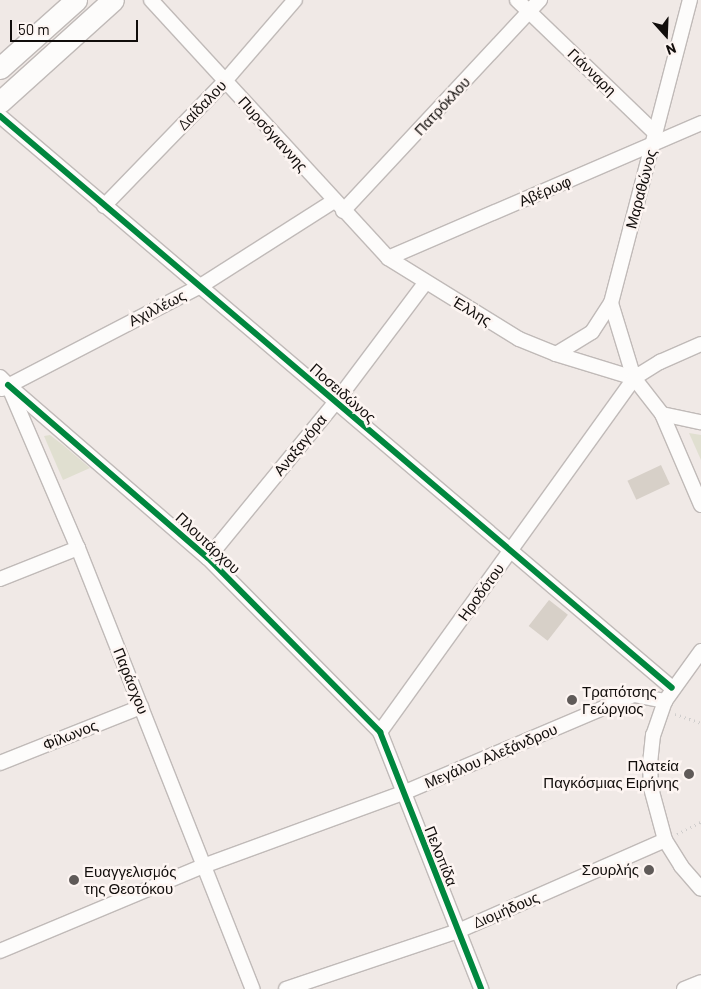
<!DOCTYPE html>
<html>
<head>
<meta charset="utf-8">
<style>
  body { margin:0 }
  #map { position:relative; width:701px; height:989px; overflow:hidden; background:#f0e9e6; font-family:Barlow,sans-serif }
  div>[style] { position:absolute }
  .green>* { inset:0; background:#e0dfd0 }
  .building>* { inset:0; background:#d7d0c8; transform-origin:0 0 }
  .path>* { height:3px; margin-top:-1.5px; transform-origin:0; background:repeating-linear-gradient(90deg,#cfcdcc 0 1px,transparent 0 5px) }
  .roads { filter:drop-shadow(1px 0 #c0bab8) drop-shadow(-1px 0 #c0bab8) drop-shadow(0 1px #c0bab8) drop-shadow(0 -1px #c0bab8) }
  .street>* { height:14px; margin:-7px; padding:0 7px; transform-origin:7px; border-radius:7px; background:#fdfcfb }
  .primary>* { height:21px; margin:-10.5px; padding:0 10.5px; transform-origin:10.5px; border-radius:10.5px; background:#fdfcfb }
  .cycleway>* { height:6px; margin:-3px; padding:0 3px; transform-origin:3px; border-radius:3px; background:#00873e }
  .dots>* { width:14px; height:14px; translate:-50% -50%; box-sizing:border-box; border:2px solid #fdf5f2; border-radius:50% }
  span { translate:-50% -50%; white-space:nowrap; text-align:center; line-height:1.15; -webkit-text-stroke:5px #fdf5f2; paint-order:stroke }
  .street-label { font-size:15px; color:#110d0b }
  .poi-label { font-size:15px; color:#110d0b }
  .left { translate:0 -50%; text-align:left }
  .right { translate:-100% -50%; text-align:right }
  .north { position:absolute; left:641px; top:10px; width:50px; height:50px; -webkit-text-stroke:4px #fdf5f2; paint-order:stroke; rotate:160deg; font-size:14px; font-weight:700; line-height:20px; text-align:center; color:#110d0b }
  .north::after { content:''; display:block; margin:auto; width:18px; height:22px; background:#110d0b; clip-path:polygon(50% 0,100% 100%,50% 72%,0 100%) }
  .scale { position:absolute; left:10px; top:20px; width:128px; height:22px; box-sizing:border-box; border:2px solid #110d0b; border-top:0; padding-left:6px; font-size:15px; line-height:18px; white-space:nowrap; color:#110d0b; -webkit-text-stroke:4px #fdf5f2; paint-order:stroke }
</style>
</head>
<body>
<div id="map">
  <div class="green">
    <i style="clip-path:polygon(689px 433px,701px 435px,701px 460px)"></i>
    <i style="clip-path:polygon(50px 435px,63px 445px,90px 468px,63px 480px,44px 436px)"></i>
  </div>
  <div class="building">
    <i style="left:661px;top:465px;width:21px;height:37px;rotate:65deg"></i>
    <i style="left:549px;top:600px;width:24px;height:33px;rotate:38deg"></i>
  </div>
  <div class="path">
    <i style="left:675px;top:714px;width:28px;rotate:19deg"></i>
    <i style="left:677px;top:834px;width:27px;rotate:-27deg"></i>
  </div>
  <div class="roads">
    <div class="street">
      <i style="left:151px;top:0;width:350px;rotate:47.4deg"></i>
      <i style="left:388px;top:258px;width:154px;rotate:31.7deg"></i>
      <i style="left:519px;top:339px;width:40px;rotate:22deg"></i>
      <i style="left:556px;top:354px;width:82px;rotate:17.1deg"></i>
      <i style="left:517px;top:0;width:190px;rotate:43.9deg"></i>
      <i style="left:0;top:116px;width:882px;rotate:40.4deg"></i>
      <i style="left:104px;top:206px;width:174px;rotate:-45.9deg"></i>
      <i style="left:225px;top:81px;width:107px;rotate:-49.2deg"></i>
      <i style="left:343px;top:211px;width:289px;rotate:-47deg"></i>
      <i style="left:388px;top:258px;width:341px;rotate:-23.3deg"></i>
      <i style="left:611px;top:303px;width:78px;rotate:73deg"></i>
      <i style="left:634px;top:378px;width:46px;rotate:52.1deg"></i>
      <i style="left:662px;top:414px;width:99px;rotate:66.8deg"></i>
      <i style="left:556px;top:354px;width:42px;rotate:-31.4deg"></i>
      <i style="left:592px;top:332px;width:35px;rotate:-57deg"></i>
      <i style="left:611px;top:303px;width:313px;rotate:-75.4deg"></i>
      <i style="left:0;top:377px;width:11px;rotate:45deg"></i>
      <i style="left:8px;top:385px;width:177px;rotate:66.8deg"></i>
      <i style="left:78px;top:548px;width:474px;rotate:68.4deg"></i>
      <i style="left:8px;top:385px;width:264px;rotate:40.9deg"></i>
      <i style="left:208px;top:558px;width:245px;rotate:45.3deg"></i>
      <i style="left:380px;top:732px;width:276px;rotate:68.5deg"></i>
      <i style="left:2px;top:389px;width:222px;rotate:-27.4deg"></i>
      <i style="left:199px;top:287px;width:160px;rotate:-32.5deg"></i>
      <i style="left:662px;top:414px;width:40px;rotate:12deg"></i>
      <i style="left:208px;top:558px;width:200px;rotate:-50.7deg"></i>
      <i style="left:335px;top:403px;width:150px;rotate:-53.1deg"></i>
      <i style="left:0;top:579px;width:84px;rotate:-21.7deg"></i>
      <i style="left:701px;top:651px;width:62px;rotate:125.8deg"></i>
      <i style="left:665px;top:701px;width:36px;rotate:109deg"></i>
      <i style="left:653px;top:735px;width:27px;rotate:96deg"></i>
      <i style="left:650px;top:762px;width:26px;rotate:88deg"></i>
      <i style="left:651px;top:788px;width:54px;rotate:74.9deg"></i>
      <i style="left:665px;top:840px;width:31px;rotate:58deg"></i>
      <i style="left:681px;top:866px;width:30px;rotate:49deg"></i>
      <i style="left:380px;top:732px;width:436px;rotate:-54.3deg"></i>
      <i style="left:634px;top:378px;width:31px;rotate:-32deg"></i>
      <i style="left:660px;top:362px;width:45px;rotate:-23.7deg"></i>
      <i style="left:0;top:763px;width:152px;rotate:-21.7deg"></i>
      <i style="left:0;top:951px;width:223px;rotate:-22.7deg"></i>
      <i style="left:206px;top:865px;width:210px;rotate:-20.1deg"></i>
      <i style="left:403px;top:793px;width:251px;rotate:-23deg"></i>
      <i style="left:634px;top:695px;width:32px;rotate:11deg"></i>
      <i style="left:286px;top:989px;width:182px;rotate:-18.6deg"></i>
      <i style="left:458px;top:931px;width:226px;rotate:-23.7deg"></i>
      <i style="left:684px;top:989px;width:18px;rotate:-22deg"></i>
    </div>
    <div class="primary">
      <i style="left:0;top:68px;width:102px;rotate:-41.8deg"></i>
      <i style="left:0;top:102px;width:152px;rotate:-42.1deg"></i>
    </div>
  </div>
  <div class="cycleway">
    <i style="left:0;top:116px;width:882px;rotate:40.4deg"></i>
    <i style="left:8px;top:385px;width:264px;rotate:40.9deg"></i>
    <i style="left:208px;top:558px;width:245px;rotate:45.3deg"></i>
    <i style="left:380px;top:732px;width:276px;rotate:68.5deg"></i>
  </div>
  <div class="dots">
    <i style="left:572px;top:700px;background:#5f5a58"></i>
    <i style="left:689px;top:774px;background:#5f5a58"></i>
    <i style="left:649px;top:870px;background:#5f5a58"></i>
    <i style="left:74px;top:880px;background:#5f5a58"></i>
  </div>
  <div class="street-label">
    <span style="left:592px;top:72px;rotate:44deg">Γιάνναρη</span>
    <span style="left:202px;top:105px;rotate:-46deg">Δαίδαλου</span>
    <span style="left:442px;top:106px;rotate:-47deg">Πατρόκλου</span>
    <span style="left:273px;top:134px;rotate:48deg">Πυρσόγιαννης</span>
    <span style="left:641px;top:189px;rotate:-75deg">Μαραθώνος</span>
    <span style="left:545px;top:191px;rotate:-23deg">Αβέρωφ</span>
    <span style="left:157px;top:308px;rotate:-27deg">Αχιλλέως</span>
    <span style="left:472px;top:311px;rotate:31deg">Έλλης</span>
    <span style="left:343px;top:393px;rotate:41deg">Ποσειδώνος</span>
    <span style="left:300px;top:445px;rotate:-51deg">Αναξαγόρα</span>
    <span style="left:208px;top:543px;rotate:43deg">Πλουτάρχου</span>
    <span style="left:481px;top:592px;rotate:-54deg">Ηροδότου</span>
    <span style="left:131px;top:681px;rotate:68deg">Παράσχου</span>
    <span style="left:70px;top:735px;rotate:-22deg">Φίλωνος</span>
    <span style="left:491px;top:756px;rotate:-23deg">Μεγάλου Αλεξάνδρου</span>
    <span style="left:441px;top:856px;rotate:68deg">Πελοπίδα</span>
    <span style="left:506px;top:910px;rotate:-23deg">Διομήδους</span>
  </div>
  <div class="poi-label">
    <span class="left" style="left:582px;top:700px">Τραπότσης<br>Γεώργιος</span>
    <span class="right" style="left:679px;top:774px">Πλατεία<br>Παγκόσμιας Ειρήνης</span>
    <span class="right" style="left:639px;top:870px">Σουρλής</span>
    <span class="left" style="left:84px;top:880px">Ευαγγελισμός<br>της Θεοτόκου</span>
  </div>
  <div class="north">N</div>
  <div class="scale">50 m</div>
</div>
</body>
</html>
